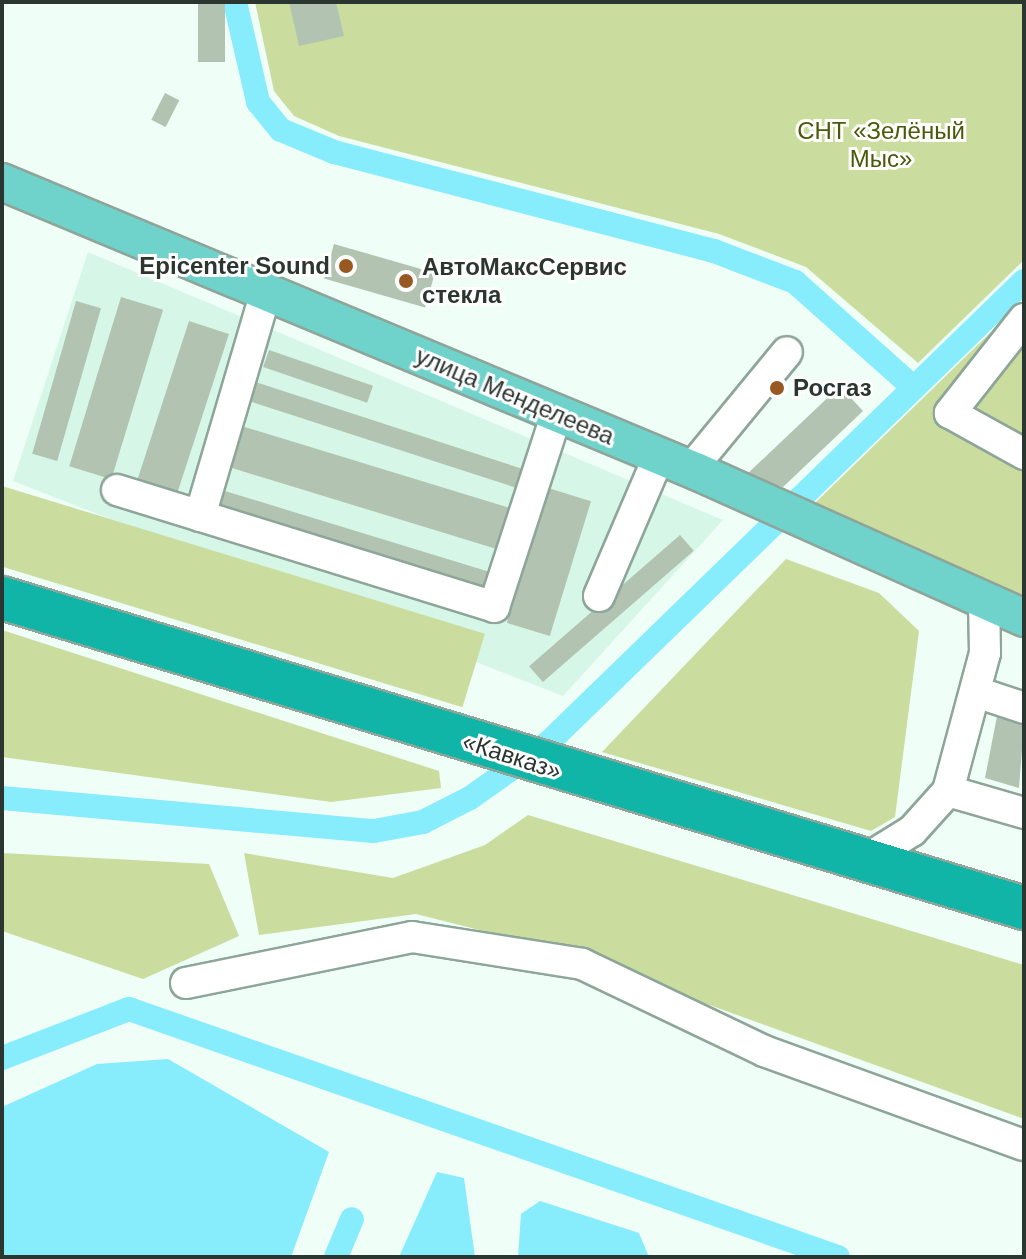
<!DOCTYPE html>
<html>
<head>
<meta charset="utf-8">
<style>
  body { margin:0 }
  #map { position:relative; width:1026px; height:1259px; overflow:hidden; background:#effef7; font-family:Helvetica,sans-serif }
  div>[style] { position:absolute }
  .built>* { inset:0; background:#d6f7e7 }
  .green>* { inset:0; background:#cadd9f; transform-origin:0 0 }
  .water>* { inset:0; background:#87ecfb }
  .canal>* { height:24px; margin:-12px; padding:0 12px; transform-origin:12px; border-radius:12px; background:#87ecfb }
  .building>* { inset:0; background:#b3c3b1; transform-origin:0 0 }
  .roads { filter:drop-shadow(2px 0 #8ea599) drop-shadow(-2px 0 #8ea599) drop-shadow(0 2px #8ea599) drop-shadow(0 -2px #8ea599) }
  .minor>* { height:30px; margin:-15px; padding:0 15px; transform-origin:15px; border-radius:15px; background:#fff }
  .major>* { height:36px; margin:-18px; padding:0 18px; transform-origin:18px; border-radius:18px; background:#70d3cb }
  .highway>* { height:42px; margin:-21px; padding:0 21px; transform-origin:21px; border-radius:21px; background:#11b5a8 }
  .dots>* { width:22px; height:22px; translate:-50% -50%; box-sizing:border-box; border:4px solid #fff; border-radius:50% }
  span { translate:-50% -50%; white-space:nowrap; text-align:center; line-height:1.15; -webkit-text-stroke:6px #fff; paint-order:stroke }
  .park-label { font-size:24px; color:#4a5a08 }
  .poi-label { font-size:24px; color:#2c3631; font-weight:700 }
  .right { translate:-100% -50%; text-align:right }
  .left { translate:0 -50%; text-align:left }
  .street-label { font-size:24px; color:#2c3631 }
  .frame { position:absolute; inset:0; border:4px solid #2c3631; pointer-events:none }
</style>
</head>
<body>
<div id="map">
  <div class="built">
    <i style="clip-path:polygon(88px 252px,723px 520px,563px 696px,13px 481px)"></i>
  </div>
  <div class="green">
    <i style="clip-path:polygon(255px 2px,1024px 2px,1024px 260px,918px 363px,806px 267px,719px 234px,339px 136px,294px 116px,274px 91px)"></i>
    <i style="clip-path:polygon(1024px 300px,1024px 598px,813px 505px)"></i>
    <i style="left:2px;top:486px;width:505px;height:77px;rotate:17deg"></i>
    <i style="clip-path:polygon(786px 559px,879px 593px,919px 631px,895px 817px,871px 831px,602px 752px)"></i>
    <i style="clip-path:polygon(2px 630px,439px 771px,441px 788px,331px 802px,2px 757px)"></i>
    <i style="clip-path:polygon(528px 815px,1024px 965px,1024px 1119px,555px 949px,416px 914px,259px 935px,244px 853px,393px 878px,485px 845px)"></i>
    <i style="clip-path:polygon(2px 853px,209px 864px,239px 936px,143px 979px,2px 931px)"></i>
  </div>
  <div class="water">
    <i style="clip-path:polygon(168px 1059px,329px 1152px,291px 1257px,2px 1257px,2px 1107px,97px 1064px)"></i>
    <i style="clip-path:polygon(437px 1172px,464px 1178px,475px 1257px,399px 1257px)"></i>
    <i style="clip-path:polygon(540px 1201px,639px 1233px,649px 1257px,518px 1257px,521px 1214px)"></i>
  </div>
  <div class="canal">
    <i style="left:235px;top:2px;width:103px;rotate:77deg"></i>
    <i style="left:258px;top:102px;width:36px;rotate:51deg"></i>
    <i style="left:281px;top:130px;width:57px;rotate:22.5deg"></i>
    <i style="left:334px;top:152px;width:393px;rotate:14.6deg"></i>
    <i style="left:714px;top:251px;width:87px;rotate:20.9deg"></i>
    <i style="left:795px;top:282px;width:159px;rotate:41.7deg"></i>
    <i style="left:2px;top:798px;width:373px;rotate:5.1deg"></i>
    <i style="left:374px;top:831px;width:50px;rotate:-10.4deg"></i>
    <i style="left:423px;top:822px;width:53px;rotate:-27.1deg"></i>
    <i style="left:470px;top:798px;width:97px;rotate:-35.3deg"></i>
    <i style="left:549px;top:742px;width:662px;rotate:-44.14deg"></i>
    <i style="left:2px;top:1058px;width:136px;rotate:-21.1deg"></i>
    <i style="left:129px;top:1009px;width:751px;rotate:19.28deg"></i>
    <i style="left:336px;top:1257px;width:41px;rotate:-67.2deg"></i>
  </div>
  <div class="building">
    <i style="left:198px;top:2px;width:27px;height:60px"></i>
    <i style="clip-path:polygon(289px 2px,336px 2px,344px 36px,299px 46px)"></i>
    <i style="left:165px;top:93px;width:16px;height:30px;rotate:27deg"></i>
    <i style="left:334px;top:244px;width:105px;height:36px;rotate:16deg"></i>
    <i style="left:121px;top:297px;width:44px;height:177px;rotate:17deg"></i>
    <i style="left:76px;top:301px;width:26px;height:159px;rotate:16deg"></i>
    <i style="left:189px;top:321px;width:42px;height:170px;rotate:18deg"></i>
    <i style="left:269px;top:350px;width:110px;height:18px;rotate:19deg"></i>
    <i style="left:249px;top:380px;width:287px;height:20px;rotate:18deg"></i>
    <i style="clip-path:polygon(840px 386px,863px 411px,783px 487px,745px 476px)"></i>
    <i style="left:235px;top:424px;width:290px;height:43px;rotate:17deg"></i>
    <i style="left:212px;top:487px;width:294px;height:19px;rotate:17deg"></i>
    <i style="left:548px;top:488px;width:45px;height:141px;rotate:17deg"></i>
    <i style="left:680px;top:535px;width:21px;height:200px;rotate:49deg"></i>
    <i style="clip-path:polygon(997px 716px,1024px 724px,1019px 788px,985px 778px)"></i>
  </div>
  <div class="roads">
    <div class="minor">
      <i style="left:1024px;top:319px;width:120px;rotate:128.2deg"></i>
      <i style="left:950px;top:413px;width:85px;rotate:29deg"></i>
      <i style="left:691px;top:469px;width:151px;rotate:-50.6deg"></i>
      <i style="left:117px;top:490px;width:395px;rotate:17.2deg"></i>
      <i style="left:494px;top:607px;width:204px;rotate:-72deg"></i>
      <i style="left:200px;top:516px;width:234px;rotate:-73.6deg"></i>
      <i style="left:599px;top:596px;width:152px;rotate:-66.8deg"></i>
      <i style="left:976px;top:692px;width:51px;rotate:18.4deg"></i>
      <i style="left:948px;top:791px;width:79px;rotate:16.1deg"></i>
      <i style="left:865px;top:860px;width:55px;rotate:-31.7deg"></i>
      <i style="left:912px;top:831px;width:54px;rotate:-48deg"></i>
      <i style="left:948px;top:791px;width:143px;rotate:-75deg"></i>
      <i style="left:985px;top:653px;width:53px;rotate:-91.1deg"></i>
      <i style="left:186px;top:983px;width:231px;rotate:-11.5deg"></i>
      <i style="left:412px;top:937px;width:172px;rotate:9deg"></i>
      <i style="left:582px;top:964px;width:202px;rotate:25.5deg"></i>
      <i style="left:764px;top:1051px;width:276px;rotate:19.9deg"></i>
    </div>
    <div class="major">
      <i style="left:2px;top:182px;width:754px;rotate:22.62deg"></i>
      <i style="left:698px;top:472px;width:357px;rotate:24.1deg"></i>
    </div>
    <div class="highway">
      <i style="left:2px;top:598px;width:1068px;rotate:16.87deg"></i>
    </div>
  </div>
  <div class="dots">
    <i style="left:346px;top:266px;background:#985822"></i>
    <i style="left:406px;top:281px;background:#985822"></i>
    <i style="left:777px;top:388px;background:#985822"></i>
  </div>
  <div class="park-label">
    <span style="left:881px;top:145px">СНТ «Зелёный<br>Мыс»</span>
  </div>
  <div class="poi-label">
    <span class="right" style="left:330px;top:266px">Epicenter Sound</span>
    <span class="left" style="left:422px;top:281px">АвтоМаксСервис<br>стекла</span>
    <span class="left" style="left:793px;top:388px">Росгаз</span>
  </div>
  <div class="street-label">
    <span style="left:515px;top:396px;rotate:23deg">улица Менделеева</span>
    <span style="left:512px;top:756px;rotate:18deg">«Кавказ»</span>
  </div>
  <div class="frame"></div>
</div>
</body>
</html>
